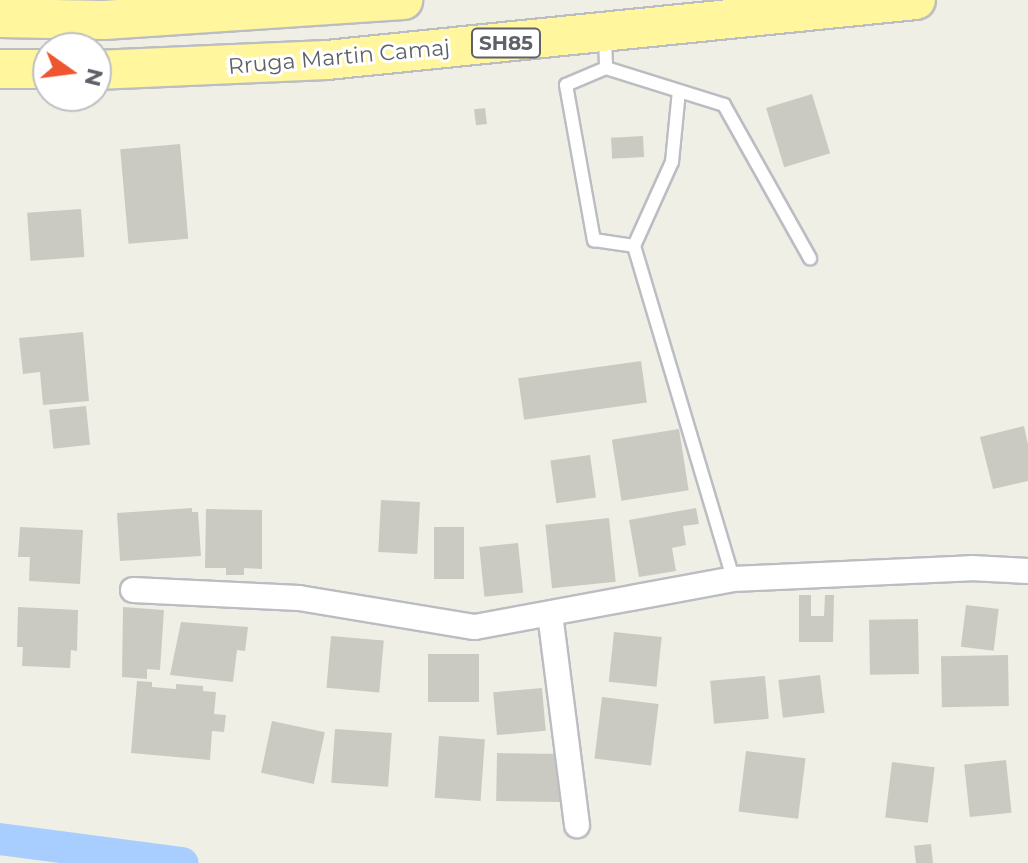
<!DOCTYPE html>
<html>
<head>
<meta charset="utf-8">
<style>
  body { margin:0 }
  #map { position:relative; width:1028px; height:863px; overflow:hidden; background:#f0efe6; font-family:Montserrat,sans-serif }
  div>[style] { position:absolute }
  .canal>* { height:32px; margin:-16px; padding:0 16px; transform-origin:16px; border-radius:16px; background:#a8ceff }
  .building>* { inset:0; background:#cbcac2; transform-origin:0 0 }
  .roads { filter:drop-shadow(2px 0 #bbbdc2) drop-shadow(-2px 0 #bbbdc2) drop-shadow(0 2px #bbbdc2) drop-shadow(0 -2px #bbbdc2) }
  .service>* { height:12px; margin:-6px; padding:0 6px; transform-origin:6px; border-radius:6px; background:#fff }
  .minor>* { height:24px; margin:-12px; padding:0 12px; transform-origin:12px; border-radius:12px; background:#fff }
  .trunk>* { height:38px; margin:-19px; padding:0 19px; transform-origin:19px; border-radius:19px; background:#fff69e }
  span { translate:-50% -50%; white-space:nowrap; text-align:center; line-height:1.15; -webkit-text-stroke:6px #fff; paint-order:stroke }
  .shield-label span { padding:2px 6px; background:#fff; border:2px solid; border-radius:6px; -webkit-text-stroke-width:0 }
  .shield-label { font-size:20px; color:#5e6167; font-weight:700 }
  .street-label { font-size:22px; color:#5e6167 }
  .north { position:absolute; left:32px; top:32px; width:80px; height:80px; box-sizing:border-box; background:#fff; border:2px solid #bfc0c2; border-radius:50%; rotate:104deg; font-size:22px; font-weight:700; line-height:32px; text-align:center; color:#5e6167 }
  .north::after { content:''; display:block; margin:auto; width:28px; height:36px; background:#ee562f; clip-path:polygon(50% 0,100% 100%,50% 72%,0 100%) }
</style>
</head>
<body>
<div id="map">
  <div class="canal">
    <i style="left:0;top:839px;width:184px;rotate:7.5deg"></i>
  </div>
  <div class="building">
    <i style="left:812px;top:94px;width:62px;height:48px;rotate:73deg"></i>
    <i style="left:485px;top:108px;width:16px;height:11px;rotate:83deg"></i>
    <i style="left:643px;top:136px;width:21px;height:32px;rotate:87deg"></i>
    <i style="left:180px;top:144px;width:95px;height:60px;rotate:85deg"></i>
    <i style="left:81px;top:209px;width:48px;height:54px;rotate:86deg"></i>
    <i style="clip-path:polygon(83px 332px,89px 401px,43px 405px,40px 372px,23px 374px,19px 338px)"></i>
    <i style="left:641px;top:361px;width:42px;height:124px;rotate:82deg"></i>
    <i style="left:86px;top:406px;width:39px;height:37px;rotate:84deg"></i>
    <i style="clip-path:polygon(1024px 426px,1028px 445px,1028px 481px,993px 489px,980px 437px)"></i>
    <i style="left:679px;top:429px;width:62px;height:68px;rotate:81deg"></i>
    <i style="left:590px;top:455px;width:43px;height:40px;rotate:82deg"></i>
    <i style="left:381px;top:500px;width:39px;height:52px;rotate:3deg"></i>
    <i style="clip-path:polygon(192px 508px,192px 512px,198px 512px,201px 556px,120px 561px,117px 513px)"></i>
    <i style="clip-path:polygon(696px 508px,699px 524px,683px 526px,686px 545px,672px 548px,676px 571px,639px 577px,629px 520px)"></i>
    <i style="clip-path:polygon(206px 509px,262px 510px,262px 569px,244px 568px,244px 575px,226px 575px,226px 568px,205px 568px)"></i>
    <i style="left:609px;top:518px;width:64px;height:64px;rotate:84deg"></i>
    <i style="clip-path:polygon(20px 527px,83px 530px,80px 584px,29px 581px,30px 557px,18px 557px)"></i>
    <i style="left:434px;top:527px;width:30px;height:52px"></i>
    <i style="left:518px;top:543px;width:50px;height:39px;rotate:84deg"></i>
    <i style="clip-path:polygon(799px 595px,811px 595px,811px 616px,824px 616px,825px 595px,834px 595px,833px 642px,799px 642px)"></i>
    <i style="left:966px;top:605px;width:33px;height:42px;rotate:7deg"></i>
    <i style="clip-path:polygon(18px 607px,78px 610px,77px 651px,71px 650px,70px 668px,22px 666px,23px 647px,17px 647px)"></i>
    <i style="clip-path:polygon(123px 607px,164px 610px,160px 670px,147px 669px,147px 679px,122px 677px)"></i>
    <i style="left:918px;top:619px;width:55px;height:49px;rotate:89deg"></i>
    <i style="clip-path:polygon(181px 622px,248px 627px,245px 651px,237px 650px,233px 682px,170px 675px)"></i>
    <i style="left:614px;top:632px;width:48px;height:50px;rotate:6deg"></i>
    <i style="left:331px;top:636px;width:53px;height:52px;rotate:5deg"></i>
    <i style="left:428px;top:654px;width:51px;height:48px"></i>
    <i style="left:1008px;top:655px;width:51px;height:67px;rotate:89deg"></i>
    <i style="left:820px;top:675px;width:38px;height:42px;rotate:83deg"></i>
    <i style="left:765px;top:676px;width:43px;height:55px;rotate:85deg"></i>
    <i style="clip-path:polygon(137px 681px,152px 682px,152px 687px,176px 689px,176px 684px,203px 686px,203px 691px,216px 692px,214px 714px,226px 715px,224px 732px,212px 731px,210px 760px,131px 753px)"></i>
    <i style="left:542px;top:688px;width:43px;height:49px;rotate:85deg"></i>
    <i style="left:602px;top:697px;width:57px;height:62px;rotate:7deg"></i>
    <i style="left:272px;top:721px;width:54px;height:53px;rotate:12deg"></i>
    <i style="left:335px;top:729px;width:57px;height:54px;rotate:4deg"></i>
    <i style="left:439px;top:736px;width:46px;height:62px;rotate:4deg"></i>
    <i style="left:746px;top:751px;width:60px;height:61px;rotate:7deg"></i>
    <i style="left:497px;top:753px;width:64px;height:48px;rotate:1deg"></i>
    <i style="left:1006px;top:760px;width:53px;height:42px;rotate:84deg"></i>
    <i style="left:892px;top:762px;width:43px;height:56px;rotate:7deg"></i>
    <i style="left:931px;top:844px;width:19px;height:17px;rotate:84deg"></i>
  </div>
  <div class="roads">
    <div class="service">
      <i style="left:605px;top:37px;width:31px;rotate:88deg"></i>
      <i style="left:606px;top:68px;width:124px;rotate:17.4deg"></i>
      <i style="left:724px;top:105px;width:176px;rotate:60.7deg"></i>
      <i style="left:606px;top:68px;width:43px;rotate:157deg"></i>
      <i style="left:566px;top:85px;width:158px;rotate:79.8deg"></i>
      <i style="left:594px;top:240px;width:40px;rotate:8.5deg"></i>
      <i style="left:634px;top:246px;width:92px;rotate:-65.7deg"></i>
      <i style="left:672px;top:162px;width:71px;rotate:-84.4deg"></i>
      <i style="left:634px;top:246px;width:347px;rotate:73.4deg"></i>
    </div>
    <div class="minor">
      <i style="left:133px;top:590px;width:166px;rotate:2.8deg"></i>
      <i style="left:299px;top:598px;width:178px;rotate:9.4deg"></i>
      <i style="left:475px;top:627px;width:262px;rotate:-10.5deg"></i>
      <i style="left:733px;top:579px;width:238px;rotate:-2.6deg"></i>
      <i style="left:971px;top:568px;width:57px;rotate:3deg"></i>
      <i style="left:550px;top:614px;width:213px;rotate:82.7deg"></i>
    </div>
    <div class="trunk">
      <i style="left:0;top:18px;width:104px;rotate:1.1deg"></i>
      <i style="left:104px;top:20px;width:300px;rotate:-3.8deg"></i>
      <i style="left:0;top:69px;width:48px"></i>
      <i style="left:96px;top:70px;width:231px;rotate:-2.5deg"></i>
      <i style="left:327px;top:60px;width:592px;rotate:-5.82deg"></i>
    </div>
  </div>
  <div class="shield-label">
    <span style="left:506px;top:43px">SH85</span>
  </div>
  <div class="street-label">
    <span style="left:339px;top:57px;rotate:-5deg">Rruga Martin Camaj</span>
  </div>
  <div class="north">N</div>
</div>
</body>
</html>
